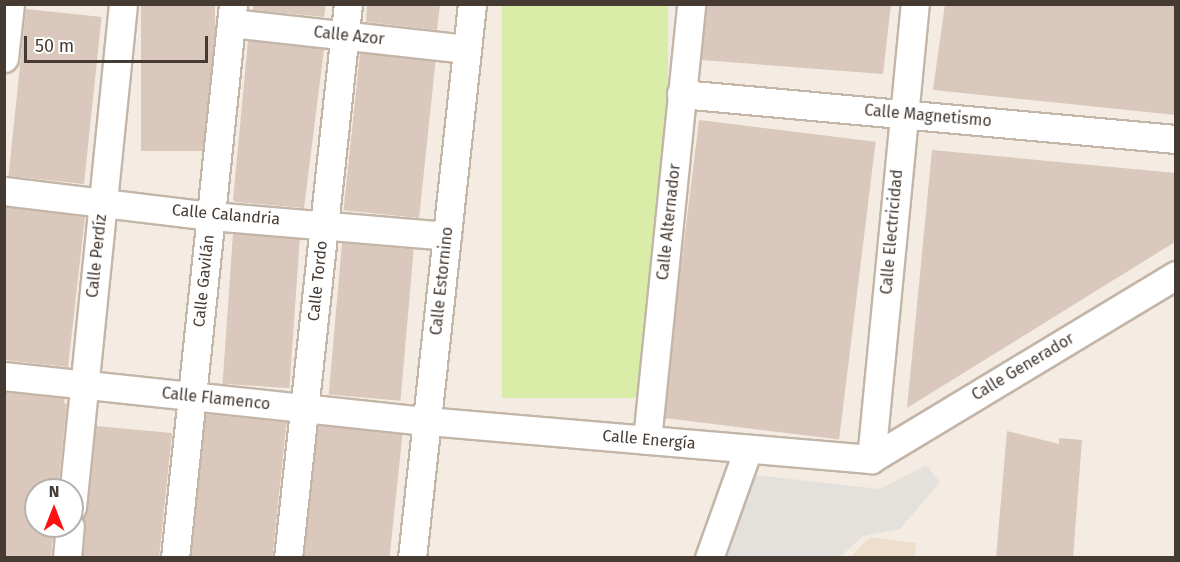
<!DOCTYPE html>
<html>
<head>
<meta charset="utf-8">
<style>
  body { margin:0 }
  #map { position:relative; width:1180px; height:562px; overflow:hidden; background:#f4ece3; font-family:"Fira Sans",sans-serif }
  div>[style] { position:absolute }
  .education>* { inset:0; background:#eedfcc }
  .green>* { inset:0; background:#d9eca8; transform-origin:0 0 }
  .parking>* { inset:0; background:#e4e0dc }
  .building>* { inset:0; background:#d9c8bb; transform-origin:0 0 }
  .roads { filter:drop-shadow(2px 0 #c3b5a8) drop-shadow(-2px 0 #c3b5a8) drop-shadow(0 2px #c3b5a8) drop-shadow(0 -2px #c3b5a8) }
  .street>* { height:27px; margin:-13.5px; padding:0 13.5px; transform-origin:13.5px; border-radius:13.5px; background:#fff }
  span { translate:-50% -50%; white-space:nowrap; text-align:center; line-height:1.15; -webkit-text-stroke:5px #fff; paint-order:stroke }
  .street-label { font-size:16px; color:#463b33 }
  .frame { position:absolute; inset:0; border:6px solid #463b33; pointer-events:none }
  .north { position:absolute; left:24px; top:478px; width:60px; height:60px; box-sizing:border-box; background:#fff; border:2px solid #b5b1ad; border-radius:50%; rotate:0deg; font-size:16px; font-weight:700; line-height:24px; text-align:center; color:#463b33 }
  .north::after { content:''; display:block; margin:auto; width:21px; height:27px; background:#ff0f12; clip-path:polygon(50% 0,100% 100%,50% 72%,0 100%) }
  .scale { position:absolute; left:24px; top:36px; width:184px; height:27px; box-sizing:border-box; border:3px solid #463b33; border-top:0; padding-left:8px; font-size:18px; line-height:21px; white-space:nowrap; color:#463b33; -webkit-text-stroke:4px #fff; paint-order:stroke }
</style>
</head>
<body>
<div id="map">
  <div class="education">
    <i style="clip-path:polygon(870px 537px,916px 543px,915px 557px,850px 557px)"></i>
  </div>
  <div class="green">
    <i style="left:502px;top:5px;width:166px;height:393px"></i>
  </div>
  <div class="parking">
    <i style="clip-path:polygon(926px 465px,940px 482px,900px 529px,863px 536px,840px 557px,727px 557px,755px 475px,880px 489px)"></i>
  </div>
  <div class="building">
    <i style="left:141px;top:4px;width:74px;height:147px"></i>
    <i style="clip-path:polygon(253px 4px,326px 4px,324px 17px,253px 10px)"></i>
    <i style="clip-path:polygon(367px 4px,440px 4px,437px 30px,366px 22px)"></i>
    <i style="clip-path:polygon(707px 4px,891px 4px,883px 74px,701px 60px)"></i>
    <i style="clip-path:polygon(945px 4px,1176px 4px,1176px 115px,933px 90px)"></i>
    <i style="left:26px;top:9px;width:76px;height:168px;rotate:6deg"></i>
    <i style="clip-path:polygon(248px 41px,324px 49px,304px 208px,236px 202px,233px 200px)"></i>
    <i style="left:360px;top:53px;width:76px;height:158px;rotate:6deg"></i>
    <i style="left:699px;top:120px;width:178px;height:300px;rotate:7deg"></i>
    <i style="clip-path:polygon(932px 150px,1176px 173px,1176px 236px,1175px 242px,907px 408px)"></i>
    <i style="clip-path:polygon(4px 207px,85px 217px,68px 367px,4px 360px)"></i>
    <i style="left:233px;top:234px;width:67px;height:150px;rotate:4deg"></i>
    <i style="left:342px;top:243px;width:72px;height:152px;rotate:5deg"></i>
    <i style="clip-path:polygon(4px 392px,65px 398px,64px 403px,67px 404px,58px 490px,36px 490px,36px 526px,54px 526px,51px 558px,4px 558px)"></i>
    <i style="left:206px;top:414px;width:81px;height:145px;rotate:6deg"></i>
    <i style="left:318px;top:425px;width:85px;height:134px;rotate:6deg"></i>
    <i style="clip-path:polygon(96px 426px,172px 433px,159px 558px,83px 558px,86px 527px,83px 518px,88px 509px)"></i>
    <i style="clip-path:polygon(1007px 431px,1059px 444px,1059px 438px,1082px 440px,1073px 558px,996px 558px)"></i>
  </div>
  <div class="roads">
    <div class="street">
      <i style="left:231px;top:23px;width:237px;rotate:6.3deg"></i>
      <i style="left:4px;top:58px;width:54px;rotate:-83.7deg"></i>
      <i style="left:681px;top:94px;width:497px;rotate:5.2deg"></i>
      <i style="left:4px;top:191px;width:209px;rotate:6.9deg"></i>
      <i style="left:211px;top:216px;width:237px;rotate:4.8deg"></i>
      <i style="left:4px;top:376px;width:425px;rotate:6.1deg"></i>
      <i style="left:427px;top:421px;width:446px;rotate:4.9deg"></i>
      <i style="left:647px;top:440px;width:438px;rotate:-84.2deg"></i>
      <i style="left:871px;top:459px;width:457px;rotate:-84.5deg"></i>
      <i style="left:871px;top:459px;width:356px;rotate:-31.1deg"></i>
      <i style="left:72px;top:507px;width:506px;rotate:-84.21deg"></i>
      <i style="left:67px;top:558px;width:32px;rotate:-85deg"></i>
      <i style="left:175px;top:558px;width:557px;rotate:-84.02deg"></i>
      <i style="left:288px;top:558px;width:557px;rotate:-83.82deg"></i>
      <i style="left:412px;top:558px;width:557px;rotate:-83.82deg"></i>
      <i style="left:709px;top:558px;width:116px;rotate:-70.3deg"></i>
    </div>
  </div>
  <div class="street-label">
    <span style="left:349px;top:36px;rotate:6deg">Calle Azor</span>
    <span style="left:928px;top:116px;rotate:5deg">Calle Magnetismo</span>
    <span style="left:226px;top:215px;rotate:5deg">Calle Calandria</span>
    <span style="left:669px;top:222px;rotate:-84deg">Calle Alternador</span>
    <span style="left:892px;top:232px;rotate:-85deg">Calle Electricidad</span>
    <span style="left:97px;top:256px;rotate:-84deg">Calle Perdíz</span>
    <span style="left:204px;top:281px;rotate:-84deg">Calle Gavilán</span>
    <span style="left:318px;top:281px;rotate:-84deg">Calle Tordo</span>
    <span style="left:442px;top:281px;rotate:-84deg">Calle Estornino</span>
    <span style="left:1023px;top:367px;rotate:-31deg">Calle Generador</span>
    <span style="left:216px;top:399px;rotate:6deg">Calle Flamenco</span>
    <span style="left:649px;top:440px;rotate:5deg">Calle Energía</span>
  </div>
  <div class="frame"></div>
  <div class="north">N</div>
  <div class="scale">50 m</div>
</div>
</body>
</html>
